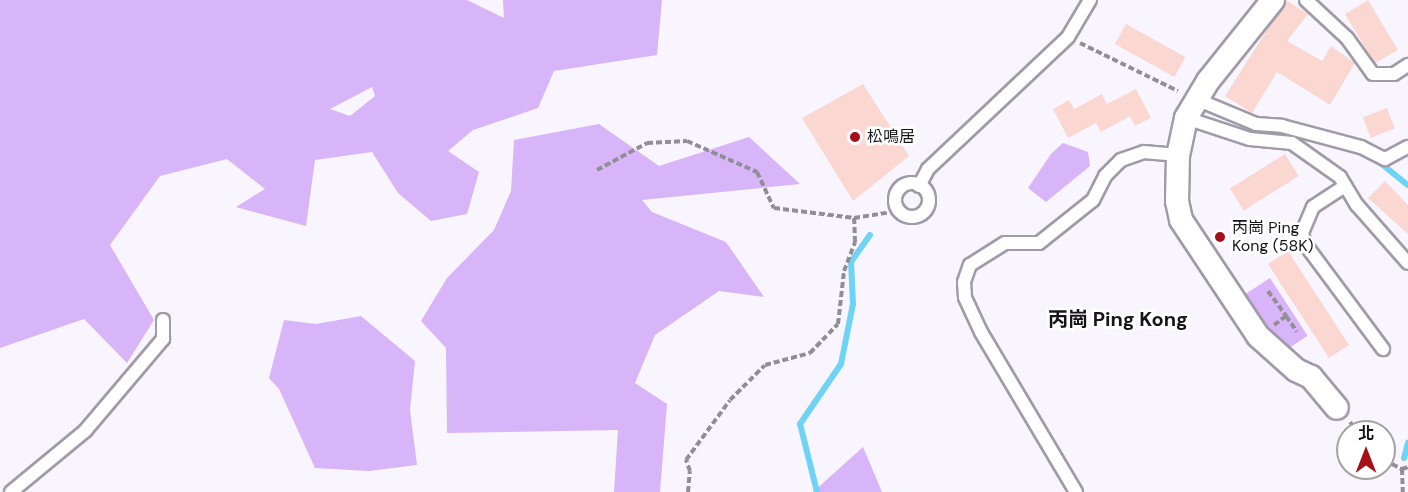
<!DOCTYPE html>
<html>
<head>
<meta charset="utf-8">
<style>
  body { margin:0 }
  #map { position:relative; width:1408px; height:492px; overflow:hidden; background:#f9f5fe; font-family:"DM Sans","Noto Sans TC",sans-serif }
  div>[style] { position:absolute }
  .green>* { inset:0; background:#d8b4f8; transform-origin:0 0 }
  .stream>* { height:6px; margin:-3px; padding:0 3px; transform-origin:3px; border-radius:3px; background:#6ed3f4 }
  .building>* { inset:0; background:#fbd7d1; transform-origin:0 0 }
  .path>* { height:4px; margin-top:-2px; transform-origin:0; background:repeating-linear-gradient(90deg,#928e95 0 6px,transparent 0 9px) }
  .roads { filter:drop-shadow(2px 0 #a19aa8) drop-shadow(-2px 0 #a19aa8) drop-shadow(0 2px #a19aa8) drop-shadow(0 -2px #a19aa8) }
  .service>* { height:12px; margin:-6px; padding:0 6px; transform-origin:6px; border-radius:6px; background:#fff }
  .service>.ring { margin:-6px; padding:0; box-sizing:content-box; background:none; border:12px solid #fff; border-radius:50% }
  .minor>* { height:22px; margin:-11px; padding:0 11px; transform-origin:11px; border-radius:11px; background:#fff }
  .dots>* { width:16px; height:16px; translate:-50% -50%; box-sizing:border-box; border:3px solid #fff; border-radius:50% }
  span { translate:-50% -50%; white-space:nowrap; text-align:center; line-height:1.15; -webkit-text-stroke:5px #fff; paint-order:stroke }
  .poi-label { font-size:16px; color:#171419 }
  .left { translate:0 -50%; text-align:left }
  .quarter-label { font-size:20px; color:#171419; font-weight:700 }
  .north { position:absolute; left:1336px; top:420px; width:60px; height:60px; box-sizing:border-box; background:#fff; border:2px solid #a2a1a3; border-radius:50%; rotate:0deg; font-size:16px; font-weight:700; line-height:24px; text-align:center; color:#171419 }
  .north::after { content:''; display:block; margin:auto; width:21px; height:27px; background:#a60f17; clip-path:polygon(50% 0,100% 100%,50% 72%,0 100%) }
</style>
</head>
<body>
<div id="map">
  <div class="green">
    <i style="clip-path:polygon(evenodd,0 0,467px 0,504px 18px,503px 0,662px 0,657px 55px,554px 71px,538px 108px,473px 130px,448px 151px,479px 172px,467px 214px,431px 221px,398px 193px,372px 152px,315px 160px,306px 226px,236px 207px,265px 189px,227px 159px,160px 176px,110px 245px,154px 320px,127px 363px,84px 319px,0 348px,0 0,372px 87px,375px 96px,350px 116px,330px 109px,372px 87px)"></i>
    <i style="clip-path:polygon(599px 124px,659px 166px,749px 137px,800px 184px,642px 200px,652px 212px,726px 242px,764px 297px,719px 291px,655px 335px,635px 383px,667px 404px,660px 492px,614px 492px,618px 430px,447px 433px,446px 348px,421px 321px,447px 278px,494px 230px,511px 191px,514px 140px)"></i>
    <i style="clip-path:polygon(1063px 143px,1088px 152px,1090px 166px,1046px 202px,1028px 188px,1051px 154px)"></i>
    <i style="left:1270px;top:278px;width:69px;height:32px;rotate:57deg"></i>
    <i style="clip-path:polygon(361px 316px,415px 361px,410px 410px,417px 465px,369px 471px,315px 468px,279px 389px,269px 378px,284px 320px,316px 324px)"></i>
    <i style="clip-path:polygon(863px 447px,882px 492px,813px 492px)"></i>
  </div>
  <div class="stream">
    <i style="left:1378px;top:161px;width:38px;rotate:39deg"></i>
    <i style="left:1404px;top:458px;width:16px;rotate:-75deg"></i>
    <i style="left:817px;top:492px;width:70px;rotate:-104deg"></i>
    <i style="left:800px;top:424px;width:73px;rotate:-55.7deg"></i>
    <i style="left:841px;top:364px;width:61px;rotate:-78.7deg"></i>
    <i style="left:853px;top:304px;width:42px;rotate:-92.7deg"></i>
    <i style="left:851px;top:262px;width:33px;rotate:-55deg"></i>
  </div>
  <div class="building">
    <i style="clip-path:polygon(1286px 0,1308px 14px,1287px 41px,1322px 61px,1331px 46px,1355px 63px,1330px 105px,1277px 72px,1252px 113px,1225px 96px)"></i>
    <i style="left:1368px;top:0;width:58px;height:27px;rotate:59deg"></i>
    <i style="left:1126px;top:24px;width:68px;height:23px;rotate:29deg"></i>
    <i style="clip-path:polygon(863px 84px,909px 156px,853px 201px,802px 118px)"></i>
    <i style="clip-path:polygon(1136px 89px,1151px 118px,1135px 126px,1130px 116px,1101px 132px,1096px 123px,1068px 138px,1053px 109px,1069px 100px,1074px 109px,1102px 94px,1107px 104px)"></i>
    <i style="left:1387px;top:108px;width:22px;height:26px;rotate:69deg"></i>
    <i style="left:1285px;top:154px;width:26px;height:65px;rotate:58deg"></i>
    <i style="clip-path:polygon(1385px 181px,1408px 205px,1408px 234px,1368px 198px)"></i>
    <i style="left:1288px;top:251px;width:112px;height:24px;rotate:57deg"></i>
  </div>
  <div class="path">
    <i style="left:1080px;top:43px;width:109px;rotate:26.1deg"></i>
    <i style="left:597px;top:170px;width:57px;rotate:-28.4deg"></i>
    <i style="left:647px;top:143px;width:40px;rotate:-2.9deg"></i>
    <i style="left:687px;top:141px;width:77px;rotate:23.9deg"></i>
    <i style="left:757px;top:172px;width:40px;rotate:65deg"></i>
    <i style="left:774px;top:208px;width:81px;rotate:7.1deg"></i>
    <i style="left:1268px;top:291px;width:31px;rotate:54deg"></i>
    <i style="left:1286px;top:316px;width:15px;rotate:143deg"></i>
    <i style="left:1286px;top:316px;width:19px;rotate:55deg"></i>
    <i style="left:1350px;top:422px;width:13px;rotate:51deg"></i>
    <i style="left:1384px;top:460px;width:20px;rotate:27deg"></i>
    <i style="left:1402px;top:469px;width:6px;rotate:-18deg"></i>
    <i style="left:1402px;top:469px;width:23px;rotate:88deg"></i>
    <i style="left:688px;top:492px;width:21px;rotate:-85deg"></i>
    <i style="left:690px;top:471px;width:12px;rotate:-110deg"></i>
    <i style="left:686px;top:460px;width:74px;rotate:-53.7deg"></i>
    <i style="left:730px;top:400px;width:49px;rotate:-45deg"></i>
    <i style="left:765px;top:365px;width:47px;rotate:-14.9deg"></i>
    <i style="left:810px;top:353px;width:40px;rotate:-46deg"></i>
    <i style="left:838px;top:324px;width:53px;rotate:-83.5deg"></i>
    <i style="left:844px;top:271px;width:31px;rotate:-69deg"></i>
    <i style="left:855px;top:242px;width:24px;rotate:-92deg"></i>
    <i style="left:854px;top:218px;width:39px;rotate:-9deg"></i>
  </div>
  <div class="roads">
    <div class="service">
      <i style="left:1306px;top:0;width:56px;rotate:42.8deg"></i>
      <i style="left:1347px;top:38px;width:44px;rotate:54.2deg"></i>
      <i style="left:1373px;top:74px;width:21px"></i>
      <i style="left:1394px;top:74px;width:17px;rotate:-33deg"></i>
      <i style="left:1196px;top:99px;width:65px;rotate:22.6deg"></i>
      <i style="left:1256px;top:124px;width:26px;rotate:4deg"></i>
      <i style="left:1282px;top:126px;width:82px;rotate:14.9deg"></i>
      <i style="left:1361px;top:147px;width:27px;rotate:27deg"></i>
      <i style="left:1385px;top:159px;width:26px;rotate:-28deg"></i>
      <i style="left:1186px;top:118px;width:67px;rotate:18.2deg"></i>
      <i style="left:1250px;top:139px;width:42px;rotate:5.4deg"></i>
      <i style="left:1292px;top:143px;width:59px;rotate:35.3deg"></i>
      <i style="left:1340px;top:177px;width:33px;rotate:59deg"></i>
      <i style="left:1357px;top:205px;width:77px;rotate:48.7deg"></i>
      <i class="ring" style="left:895px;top:183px;width:22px;height:22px"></i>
      <i style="left:919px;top:186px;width:19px;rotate:-62deg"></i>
      <i style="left:928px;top:169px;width:192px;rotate:-43.3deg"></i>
      <i style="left:1068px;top:37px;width:43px;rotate:-59.3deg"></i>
      <i style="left:1345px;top:186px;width:38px;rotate:147deg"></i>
      <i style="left:1313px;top:207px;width:28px;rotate:113deg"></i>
      <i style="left:1302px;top:233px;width:11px;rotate:75deg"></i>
      <i style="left:1305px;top:244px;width:131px;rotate:53.4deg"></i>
      <i style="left:11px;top:492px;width:96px;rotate:-39.5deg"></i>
      <i style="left:85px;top:431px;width:121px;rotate:-49.7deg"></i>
      <i style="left:163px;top:339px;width:19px;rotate:-90deg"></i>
      <i style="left:1076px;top:492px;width:186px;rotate:-120.7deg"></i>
      <i style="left:981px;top:332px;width:38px;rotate:-115deg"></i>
      <i style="left:965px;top:297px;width:15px;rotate:-94deg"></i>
      <i style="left:964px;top:282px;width:18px;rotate:-71deg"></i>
      <i style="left:970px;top:265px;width:41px;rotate:-32.2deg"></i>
      <i style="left:1005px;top:243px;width:34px"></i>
      <i style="left:1039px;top:243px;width:69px;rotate:-38.5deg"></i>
      <i style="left:1093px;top:200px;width:27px;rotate:-63deg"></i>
      <i style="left:1105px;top:176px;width:23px;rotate:-45deg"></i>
      <i style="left:1121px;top:160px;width:24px;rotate:-19deg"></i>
      <i style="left:1144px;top:152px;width:34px;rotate:5deg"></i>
    </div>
    <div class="minor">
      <i style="left:1273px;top:0;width:104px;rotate:128.7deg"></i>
      <i style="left:1208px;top:81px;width:43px;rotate:120.7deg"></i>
      <i style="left:1186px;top:118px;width:38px;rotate:102deg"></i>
      <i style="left:1178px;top:155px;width:46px;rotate:91.2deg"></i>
      <i style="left:1177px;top:201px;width:19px;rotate:78deg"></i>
      <i style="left:1181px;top:220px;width:139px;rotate:56.4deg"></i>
      <i style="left:1258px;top:336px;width:51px;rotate:41.8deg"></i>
      <i style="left:1296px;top:370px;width:17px;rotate:25deg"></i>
      <i style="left:1311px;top:377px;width:40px;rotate:50deg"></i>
    </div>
  </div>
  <div class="dots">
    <i style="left:855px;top:137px;background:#a60f17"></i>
    <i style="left:1220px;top:237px;background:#a60f17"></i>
  </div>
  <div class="poi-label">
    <span class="left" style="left:867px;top:137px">松鳴居</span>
    <span class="left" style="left:1232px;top:237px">丙崗 Ping<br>Kong (58K)</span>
  </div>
  <div class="quarter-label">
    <span style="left:1118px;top:319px">丙崗 Ping Kong</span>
  </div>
  <div class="north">北</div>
</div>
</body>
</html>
